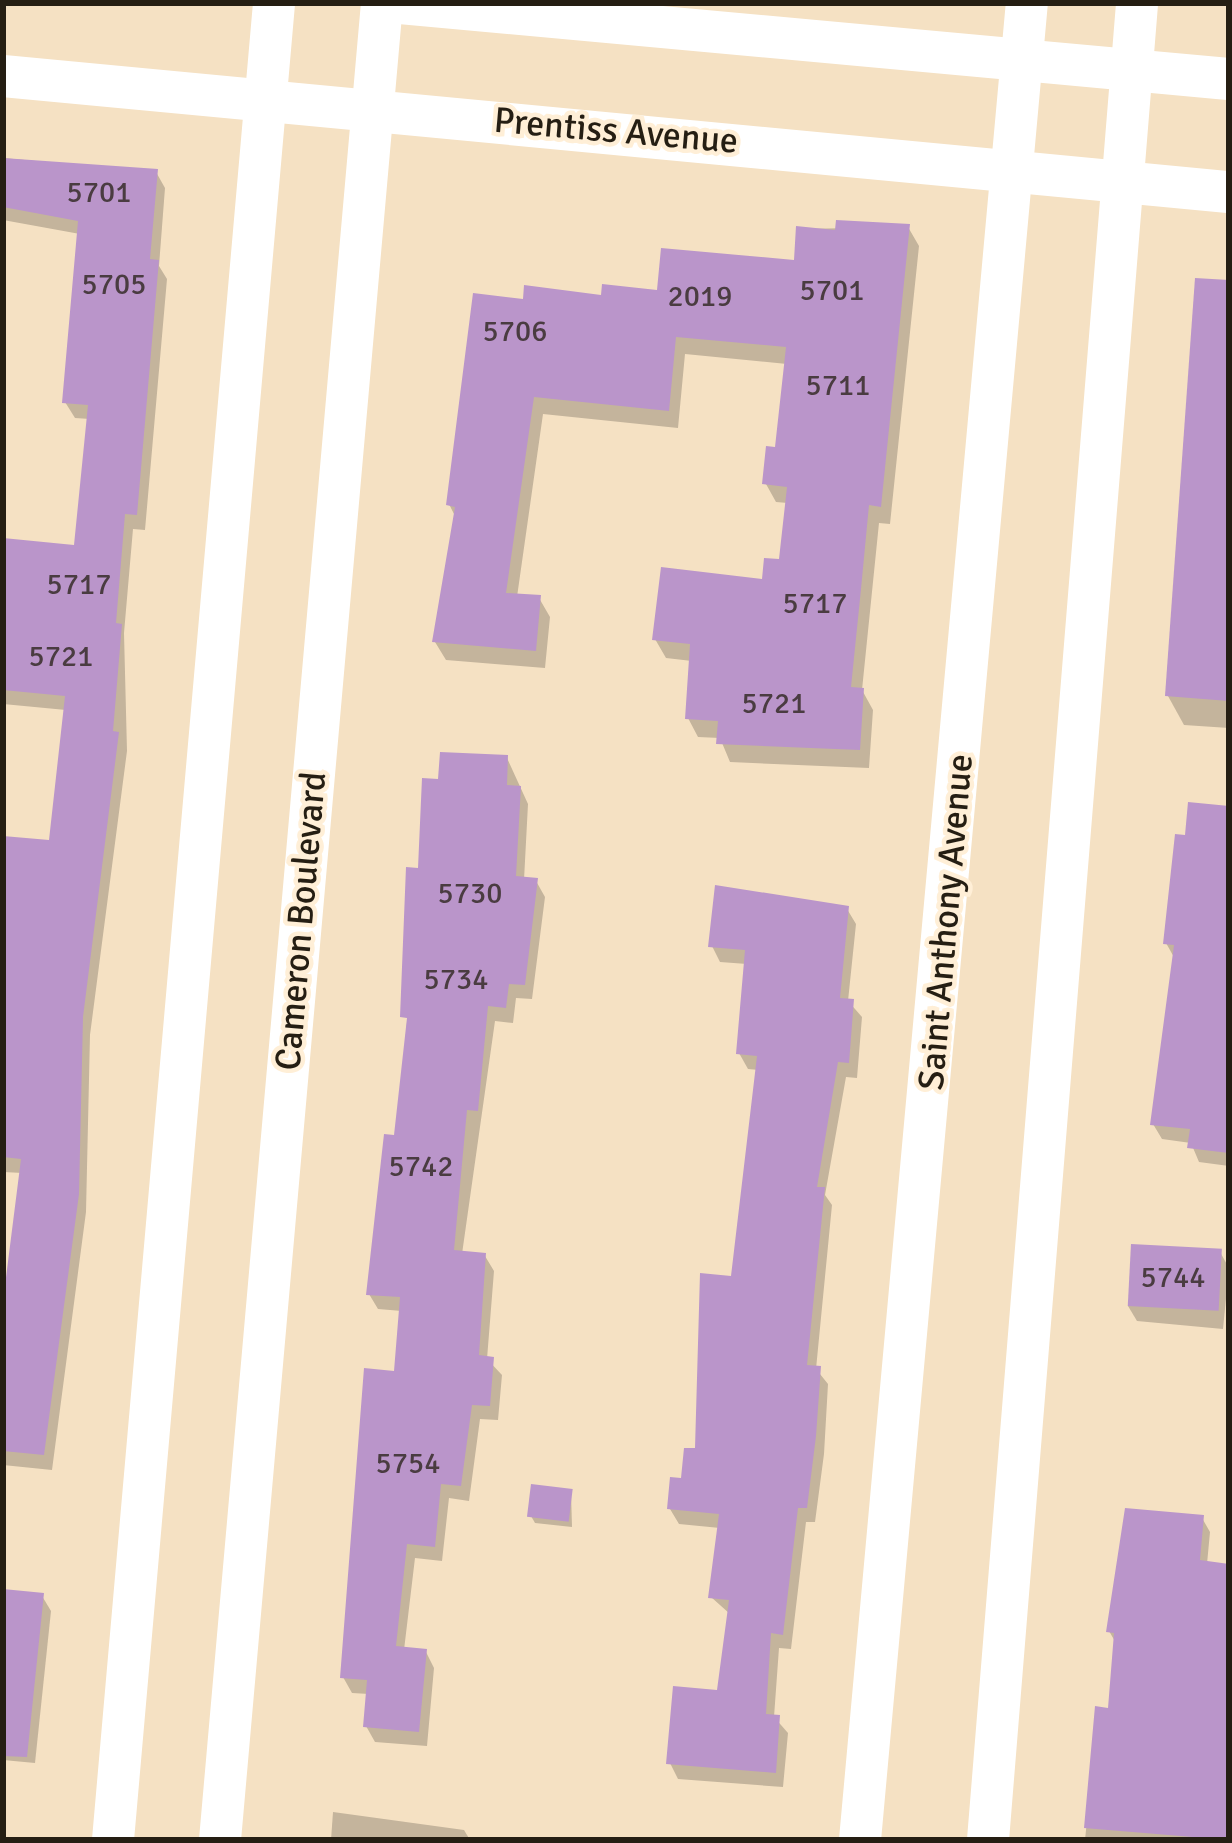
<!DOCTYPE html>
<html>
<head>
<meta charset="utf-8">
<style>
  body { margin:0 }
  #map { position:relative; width:1232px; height:1843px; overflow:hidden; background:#f5e1c3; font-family:Signika,sans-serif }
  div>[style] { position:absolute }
  .shadow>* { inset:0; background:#0003 }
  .building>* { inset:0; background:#ba95ca; transform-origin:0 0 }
  .minor>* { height:42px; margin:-21px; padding:0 21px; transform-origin:21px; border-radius:21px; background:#fff }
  span { translate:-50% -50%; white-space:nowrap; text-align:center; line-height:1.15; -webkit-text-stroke:9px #ffefd7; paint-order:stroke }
  .number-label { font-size:30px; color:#4a3c41 }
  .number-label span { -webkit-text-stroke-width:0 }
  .street-label { font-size:36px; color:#251e13 }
  .frame { position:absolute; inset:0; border:6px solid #251e13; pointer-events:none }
</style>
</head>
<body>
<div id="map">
  <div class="shadow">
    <i style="clip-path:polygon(3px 158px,156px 172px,165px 188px,159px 266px,167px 279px,145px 530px,133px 529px,124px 633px,127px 751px,90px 1035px,86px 1212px,52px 1470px,3px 1465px,3px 1304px,23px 1173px,3px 1172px,3px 839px,52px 843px,66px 710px,3px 704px,3px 554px,77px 548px,90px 419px,75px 418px,65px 402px,80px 234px,3px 220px)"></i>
    <i style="clip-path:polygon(908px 227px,919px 246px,890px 524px,879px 523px,862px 690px,873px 710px,869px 768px,730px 762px,720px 738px,698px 737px,688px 718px,692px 661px,666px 658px,655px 639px,765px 582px,782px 562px,788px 503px,776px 502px,766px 484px,778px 450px,787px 364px,685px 354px,678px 428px,543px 414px,517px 597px,539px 598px,550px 617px,545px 668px,446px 660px,435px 642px,456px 518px,449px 504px,525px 302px,660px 294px,797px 263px,799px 229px)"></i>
    <i style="clip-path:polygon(1229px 283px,1229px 728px,1184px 725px,1168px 696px)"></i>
    <i style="clip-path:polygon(507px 758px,528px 804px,524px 880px,536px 881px,545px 897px,532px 999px,516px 998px,513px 1023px,495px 1021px,462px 1254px,485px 1256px,494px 1271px,487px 1359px,502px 1375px,498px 1420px,480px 1419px,469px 1501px,449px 1498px,442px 1561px,415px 1558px,404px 1650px,426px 1652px,434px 1668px,427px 1746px,375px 1742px,366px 1726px,369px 1694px,352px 1693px,343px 1677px,397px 1374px,402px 1311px,378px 1309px,369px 1294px,397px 1138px,420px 871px,441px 782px)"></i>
    <i style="clip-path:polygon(1229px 809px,1229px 1166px,1199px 1162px,1191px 1143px,1162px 1139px,1153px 1124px,1175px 959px,1166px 943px,1188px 838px)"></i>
    <i style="clip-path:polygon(847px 909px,856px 924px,848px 1001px,862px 1017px,857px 1078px,846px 1077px,825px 1195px,832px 1205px,816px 1369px,828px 1384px,824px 1454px,815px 1522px,806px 1522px,791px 1649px,779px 1648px,774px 1717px,788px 1733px,783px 1787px,678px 1779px,670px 1763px,720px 1693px,730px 1614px,711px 1597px,720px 1528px,679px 1524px,670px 1509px,698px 1452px,734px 1279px,759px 1070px,748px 1069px,739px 1053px,747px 964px,720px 962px,712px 946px)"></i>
    <i style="clip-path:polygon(1220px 1252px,1229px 1268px,1223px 1329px,1137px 1321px,1128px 1306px)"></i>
    <i style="clip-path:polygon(571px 1492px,572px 1527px,535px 1523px,531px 1516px)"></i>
    <i style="clip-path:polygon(1202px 1518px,1210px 1532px,1207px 1564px,1229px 1567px,1229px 1840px,1085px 1840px,1098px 1710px,1110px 1711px,1116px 1643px,1109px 1631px)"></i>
    <i style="clip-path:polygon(3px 1592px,42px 1596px,51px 1611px,35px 1763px,3px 1760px)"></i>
    <i style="clip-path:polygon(333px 1812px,464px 1830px,470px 1840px,331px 1840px)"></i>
  </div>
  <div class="building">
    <i style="clip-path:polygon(3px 158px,158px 169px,150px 259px,159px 260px,137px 515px,125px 514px,116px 623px,122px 624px,113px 731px,119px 732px,83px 1017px,79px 1194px,44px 1455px,3px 1451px,3px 1301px,21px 1159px,3px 1157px,3px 836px,49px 840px,65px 696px,3px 690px,3px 538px,74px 545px,88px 405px,62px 403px,78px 221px,3px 207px)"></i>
    <i style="clip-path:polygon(836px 220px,910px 224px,881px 507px,869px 505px,861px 589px,851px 687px,864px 688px,860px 750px,716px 744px,718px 721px,685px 719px,690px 644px,652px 640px,661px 567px,762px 579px,764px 558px,779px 559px,787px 487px,762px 484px,766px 446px,775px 447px,786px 347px,676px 337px,669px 411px,534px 397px,506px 593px,541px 595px,536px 651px,432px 642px,455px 507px,446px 505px,473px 293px,523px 299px,524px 285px,601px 295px,602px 284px,657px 290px,661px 248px,794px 260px,796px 226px,835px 230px)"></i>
    <i style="clip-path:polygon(1195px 278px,1229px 280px,1229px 701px,1165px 696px)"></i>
    <i style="clip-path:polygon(440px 752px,508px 755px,507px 785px,521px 786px,516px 876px,538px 878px,525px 985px,509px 984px,506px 1008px,488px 1006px,478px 1111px,467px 1110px,454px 1250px,486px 1253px,479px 1355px,494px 1357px,490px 1406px,472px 1405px,461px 1486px,441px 1484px,435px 1547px,407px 1544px,396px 1646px,427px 1649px,419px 1732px,363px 1727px,367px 1680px,340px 1678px,364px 1368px,394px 1371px,400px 1297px,366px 1295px,384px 1134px,394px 1135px,407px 1018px,400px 1017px,406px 867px,418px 868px,422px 778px,438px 779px)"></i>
    <i style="clip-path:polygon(1188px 802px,1229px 806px,1229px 1153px,1187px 1148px,1190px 1129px,1150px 1125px,1174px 945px,1163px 944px,1175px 834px,1185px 835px)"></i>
    <i style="clip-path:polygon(715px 885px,849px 906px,840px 998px,854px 999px,849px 1063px,838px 1062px,817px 1187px,825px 1187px,807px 1365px,821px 1366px,816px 1436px,807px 1508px,798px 1508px,783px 1635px,771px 1633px,766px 1714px,780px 1715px,776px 1773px,666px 1764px,673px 1686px,717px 1690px,729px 1600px,708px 1598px,719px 1514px,667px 1509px,670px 1477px,681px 1478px,684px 1448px,695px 1448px,700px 1273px,731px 1276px,757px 1056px,736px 1054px,745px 950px,708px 947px)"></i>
    <i style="left:1131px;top:1244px;width:91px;height:62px;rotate:3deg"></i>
    <i style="left:531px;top:1484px;width:42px;height:33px;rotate:7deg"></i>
    <i style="clip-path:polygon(1125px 1508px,1204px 1515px,1200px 1560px,1229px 1564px,1229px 1840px,1084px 1828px,1095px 1706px,1108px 1708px,1114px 1633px,1106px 1632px)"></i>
    <i style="clip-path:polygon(3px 1589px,44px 1593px,27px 1757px,3px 1756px)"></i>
  </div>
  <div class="minor">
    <i style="left:400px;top:3px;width:832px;rotate:5.24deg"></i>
    <i style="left:3px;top:76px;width:1231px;rotate:5.41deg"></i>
    <i style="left:113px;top:1840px;width:1844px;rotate:-84.99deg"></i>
    <i style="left:220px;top:1840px;width:1844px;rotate:-84.96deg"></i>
    <i style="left:860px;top:1840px;width:1845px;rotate:-84.81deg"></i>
    <i style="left:988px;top:1840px;width:1843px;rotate:-85.36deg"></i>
  </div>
  <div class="number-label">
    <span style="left:99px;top:193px">5701</span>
    <span style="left:114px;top:285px">5705</span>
    <span style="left:832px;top:291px">5701</span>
    <span style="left:700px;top:297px">2019</span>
    <span style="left:515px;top:332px">5706</span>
    <span style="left:838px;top:386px">5711</span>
    <span style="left:79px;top:585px">5717</span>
    <span style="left:815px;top:604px">5717</span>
    <span style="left:61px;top:657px">5721</span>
    <span style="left:774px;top:704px">5721</span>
    <span style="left:470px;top:894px">5730</span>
    <span style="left:456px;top:980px">5734</span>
    <span style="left:421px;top:1167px">5742</span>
    <span style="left:1173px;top:1278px">5744</span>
    <span style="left:408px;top:1464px">5754</span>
  </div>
  <div class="street-label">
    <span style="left:616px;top:131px;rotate:5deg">Prentiss Avenue</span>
    <span style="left:301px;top:921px;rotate:-85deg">Cameron Boulevard</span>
    <span style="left:946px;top:922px;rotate:-85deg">Saint Anthony Avenue</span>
  </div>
  <div class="frame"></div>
</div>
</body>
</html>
